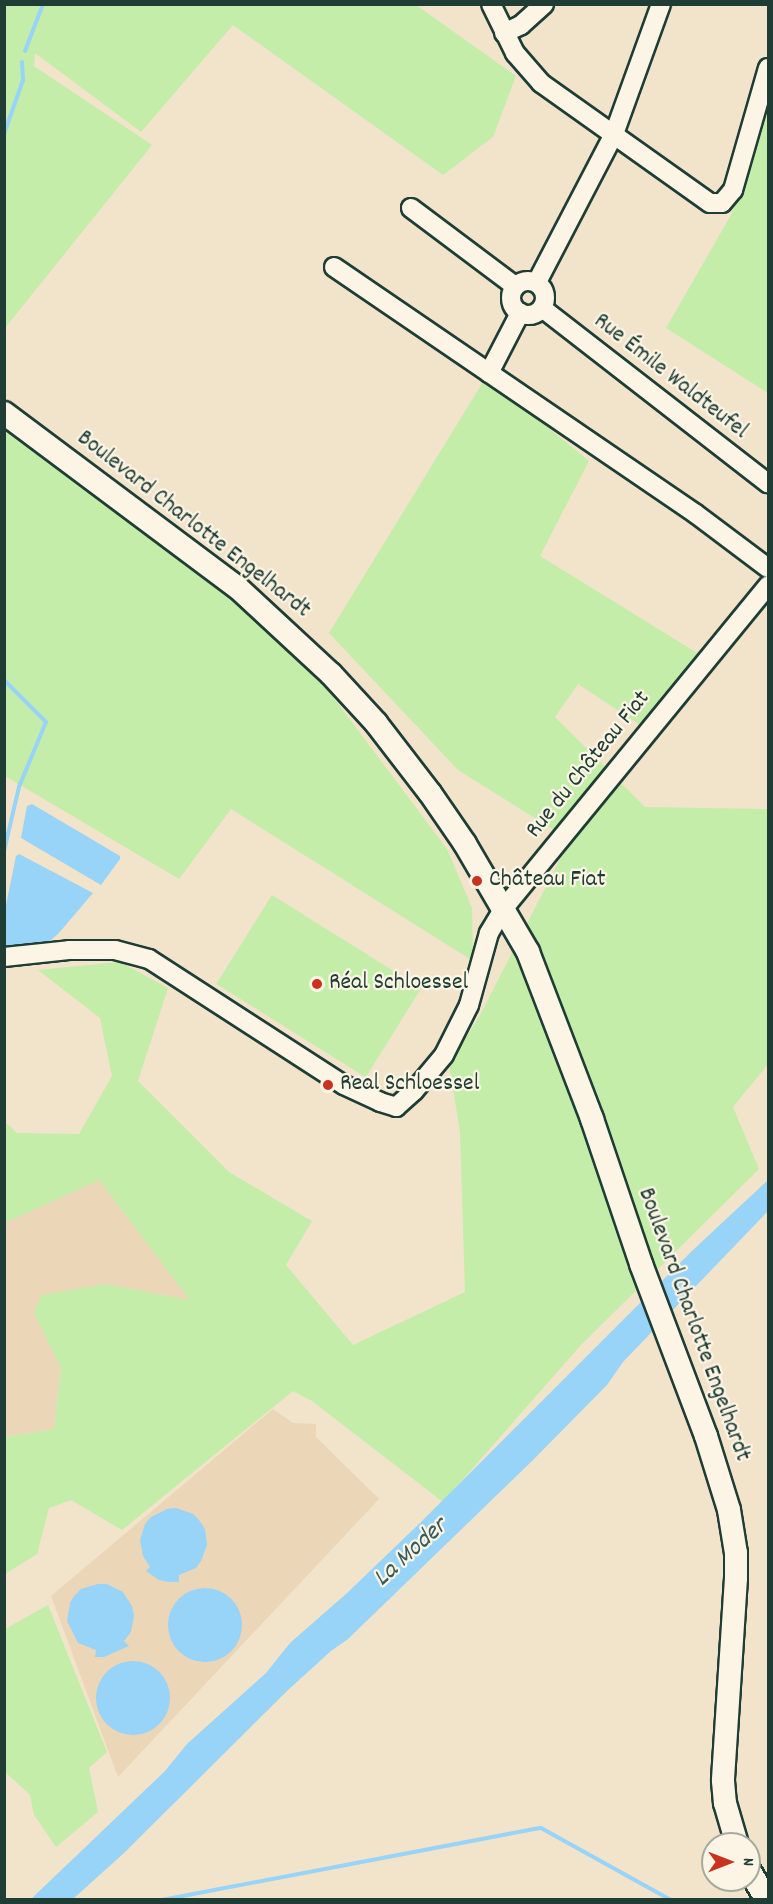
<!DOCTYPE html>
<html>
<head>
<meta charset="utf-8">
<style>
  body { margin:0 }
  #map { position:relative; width:773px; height:1904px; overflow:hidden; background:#f2e3cb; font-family:Dekko,sans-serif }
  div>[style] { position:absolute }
  .built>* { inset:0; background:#ebd6b8 }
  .green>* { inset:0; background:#c4eda9; transform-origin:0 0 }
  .water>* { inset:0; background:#97d4f8 }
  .round { border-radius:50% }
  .stream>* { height:4px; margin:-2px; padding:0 2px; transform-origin:2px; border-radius:2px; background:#97d4f8 }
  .roads { filter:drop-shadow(2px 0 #1f3d34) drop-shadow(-2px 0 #1f3d34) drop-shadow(0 2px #1f3d34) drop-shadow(0 -2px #1f3d34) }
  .minor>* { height:18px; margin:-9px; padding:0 9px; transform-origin:9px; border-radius:9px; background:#fcf5e5 }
  .minor>.ring { margin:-9px; padding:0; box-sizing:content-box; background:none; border:18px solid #fcf5e5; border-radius:50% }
  .major>* { height:22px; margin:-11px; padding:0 11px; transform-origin:11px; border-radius:11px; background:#fcf5e5 }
  .dots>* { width:16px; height:16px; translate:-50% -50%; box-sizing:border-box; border:3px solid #fcf5e5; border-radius:50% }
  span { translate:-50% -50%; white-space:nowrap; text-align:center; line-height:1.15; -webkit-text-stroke:4.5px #fcf5e5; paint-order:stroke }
  .street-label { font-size:24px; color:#1f3d34 }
  .poi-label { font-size:24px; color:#1f3d34 }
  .left { translate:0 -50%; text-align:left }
  .water-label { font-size:26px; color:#375b5b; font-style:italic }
  .frame { position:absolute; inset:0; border:6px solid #1f3d34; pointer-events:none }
  .north { position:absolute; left:701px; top:1832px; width:60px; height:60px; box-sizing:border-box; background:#fcf5e5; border:2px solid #a4ab9e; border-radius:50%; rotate:90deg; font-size:16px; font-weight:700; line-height:24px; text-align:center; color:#1f3d34 }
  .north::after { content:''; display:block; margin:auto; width:21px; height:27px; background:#c8321e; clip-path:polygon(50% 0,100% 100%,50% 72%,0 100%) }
</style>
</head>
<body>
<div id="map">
  <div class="built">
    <i style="clip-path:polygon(99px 1180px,190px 1300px,106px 1284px,34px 1313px,61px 1368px,54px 1429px,5px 1437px,5px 1223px)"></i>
    <i style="clip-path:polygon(273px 1409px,293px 1423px,316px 1424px,316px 1437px,379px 1499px,118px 1777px,51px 1596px)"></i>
  </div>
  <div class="green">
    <i style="clip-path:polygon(5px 4px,416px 5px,516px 76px,493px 137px,443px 175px,233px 25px,141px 132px,35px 53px,34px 66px,152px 145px,5px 328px)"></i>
    <i style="clip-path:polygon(768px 95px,768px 393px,666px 328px,731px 215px)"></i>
    <i style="clip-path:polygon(486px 377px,589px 461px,540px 556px,702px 656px,643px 727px,578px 684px,555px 717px,645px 807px,768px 809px,768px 1064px,733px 1107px,759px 1169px,580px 1346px,443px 1502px,312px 1401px,293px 1391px,122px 1530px,71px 1500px,49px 1508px,37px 1554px,5px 1574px,5px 1437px,54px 1429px,61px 1368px,34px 1313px,41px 1295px,106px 1284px,190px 1300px,99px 1180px,5px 1223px,4px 1121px,17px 1133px,79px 1134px,112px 1076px,100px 1018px,38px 970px,120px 962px,168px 988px,138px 1081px,229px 1172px,312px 1221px,286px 1265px,353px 1345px,465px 1292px,460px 1132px,449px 1064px,479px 1017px,570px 840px,458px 770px,329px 633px)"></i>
    <i style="clip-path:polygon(4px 427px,232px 596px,309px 665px,447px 849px,472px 908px,473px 961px,231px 809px,179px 879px,5px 776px)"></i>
    <i style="left:272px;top:895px;width:176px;height:105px;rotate:32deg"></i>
    <i style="clip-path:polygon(48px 1605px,107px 1752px,89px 1768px,98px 1812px,56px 1847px,34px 1815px,30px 1795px,4px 1771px,5px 1629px)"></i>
  </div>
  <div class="water">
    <i style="clip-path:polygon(32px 804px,120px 856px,120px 859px,101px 885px,21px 838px,27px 806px)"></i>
    <i style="clip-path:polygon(19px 854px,93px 893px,58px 934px,46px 944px,5px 951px,5px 910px,16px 856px)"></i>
    <i style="clip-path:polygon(768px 1180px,768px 1211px,623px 1362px,607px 1385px,531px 1462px,348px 1639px,331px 1651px,288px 1690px,124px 1853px,73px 1899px,30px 1900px,165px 1771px,187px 1744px,266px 1673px,290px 1643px,346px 1594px,420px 1523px,693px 1250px)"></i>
    <i style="clip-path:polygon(176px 1508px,193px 1514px,199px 1520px,205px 1529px,207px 1545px,201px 1561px,196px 1568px,179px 1575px,179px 1582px,169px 1582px,159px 1580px,146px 1571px,150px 1567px,143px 1556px,140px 1540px,145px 1524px,151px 1517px,167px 1509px)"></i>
    <i style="clip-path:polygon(98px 1584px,107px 1584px,123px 1592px,132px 1606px,134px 1616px,131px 1632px,124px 1641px,129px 1646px,104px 1657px,95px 1657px,96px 1650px,78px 1643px,67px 1621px,70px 1603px,74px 1596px,81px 1589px)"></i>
    <i class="round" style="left:168px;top:1588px;width:74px;height:74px"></i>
    <i class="round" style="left:96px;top:1661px;width:74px;height:74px"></i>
  </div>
  <div class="stream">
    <i style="left:25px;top:51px;width:50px;rotate:-69deg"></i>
    <i style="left:4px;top:134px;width:57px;rotate:-70.6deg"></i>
    <i style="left:23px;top:80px;width:18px;rotate:-93deg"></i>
    <i style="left:4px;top:680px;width:59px;rotate:45deg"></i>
    <i style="left:46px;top:722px;width:70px;rotate:112.6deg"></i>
    <i style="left:19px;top:787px;width:66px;rotate:103.2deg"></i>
    <i style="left:162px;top:1900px;width:386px;rotate:-10.8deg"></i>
    <i style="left:541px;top:1828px;width:149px;rotate:29deg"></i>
  </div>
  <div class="roads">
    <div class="minor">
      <i style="left:491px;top:4px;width:55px;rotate:63.9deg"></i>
      <i style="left:515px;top:53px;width:40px;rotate:49deg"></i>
      <i style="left:541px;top:83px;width:207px;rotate:35.4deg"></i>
      <i style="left:710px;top:203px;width:12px"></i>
      <i style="left:722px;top:203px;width:17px;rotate:-50deg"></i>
      <i style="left:733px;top:190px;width:127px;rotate:-74deg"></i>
      <i style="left:504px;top:33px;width:19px;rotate:-25deg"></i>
      <i style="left:521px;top:25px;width:31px;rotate:-42deg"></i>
      <i style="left:411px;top:208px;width:130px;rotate:36.9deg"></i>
      <i style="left:334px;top:267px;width:438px;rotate:34.3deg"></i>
      <i style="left:696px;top:514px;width:90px;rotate:36.9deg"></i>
      <i class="ring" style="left:511px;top:281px;width:16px;height:16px"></i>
      <i style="left:537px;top:282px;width:167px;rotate:-62.5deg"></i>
      <i style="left:614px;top:134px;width:138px;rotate:-70.1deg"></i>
      <i style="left:542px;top:308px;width:286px;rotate:37.8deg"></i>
      <i style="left:489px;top:373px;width:68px;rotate:-62.7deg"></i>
      <i style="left:4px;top:957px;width:65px;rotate:-6.1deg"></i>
      <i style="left:69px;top:950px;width:46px"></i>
      <i style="left:115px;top:950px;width:35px;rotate:15deg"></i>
      <i style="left:149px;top:959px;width:232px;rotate:32.9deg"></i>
      <i style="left:344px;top:1085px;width:40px;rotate:25deg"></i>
      <i style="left:380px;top:1102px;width:17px;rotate:17deg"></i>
      <i style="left:396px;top:1107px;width:24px;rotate:-42deg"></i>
      <i style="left:414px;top:1091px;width:47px;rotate:-50.2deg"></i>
      <i style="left:444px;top:1055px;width:56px;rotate:-63.4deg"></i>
      <i style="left:469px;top:1005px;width:75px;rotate:-74.5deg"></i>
      <i style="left:489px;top:933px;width:29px;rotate:-59deg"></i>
      <i style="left:504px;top:908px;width:417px;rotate:-50.7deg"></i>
    </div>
    <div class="major">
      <i style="left:4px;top:413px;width:291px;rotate:36.8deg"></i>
      <i style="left:237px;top:587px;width:128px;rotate:42.8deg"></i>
      <i style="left:331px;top:674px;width:67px;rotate:47.4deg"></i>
      <i style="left:376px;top:723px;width:88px;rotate:52.4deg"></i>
      <i style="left:430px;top:793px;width:62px;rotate:55.5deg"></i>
      <i style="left:465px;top:844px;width:125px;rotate:59.7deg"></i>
      <i style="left:528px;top:952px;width:179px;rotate:69deg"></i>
      <i style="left:592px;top:1119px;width:153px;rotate:71.3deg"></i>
      <i style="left:641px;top:1264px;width:184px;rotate:69.3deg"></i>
      <i style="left:706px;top:1436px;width:77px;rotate:72.7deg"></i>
      <i style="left:729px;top:1510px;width:44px;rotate:80.8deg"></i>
      <i style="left:736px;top:1553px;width:25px;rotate:90deg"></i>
      <i style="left:736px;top:1578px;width:203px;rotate:93.7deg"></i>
      <i style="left:723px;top:1781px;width:22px;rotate:85deg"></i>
      <i style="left:725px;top:1803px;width:43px;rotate:73.7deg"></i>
      <i style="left:749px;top:1870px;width:35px;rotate:59deg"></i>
    </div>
  </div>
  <div class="dots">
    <i style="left:477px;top:881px;background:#c8321e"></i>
    <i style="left:317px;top:984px;background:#c8321e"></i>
    <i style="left:328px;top:1085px;background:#c8321e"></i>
  </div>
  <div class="street-label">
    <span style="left:670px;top:377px;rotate:38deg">Rue Émile Waldteufel</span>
    <span style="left:193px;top:525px;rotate:38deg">Boulevard Charlotte Engelhardt</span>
    <span style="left:589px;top:765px;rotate:-51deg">Rue du Château Fiat</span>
    <span style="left:693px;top:1325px;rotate:70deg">Boulevard Charlotte Engelhardt</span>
  </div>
  <div class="poi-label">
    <span class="left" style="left:489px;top:881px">Château Fiat</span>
    <span class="left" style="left:329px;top:984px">Réal Schloessel</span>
    <span class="left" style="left:340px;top:1085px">Real Schloessel</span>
  </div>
  <div class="water-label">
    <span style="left:411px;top:1553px;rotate:-42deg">La Moder</span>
  </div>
  <div class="frame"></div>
  <div class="north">N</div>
</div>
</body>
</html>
